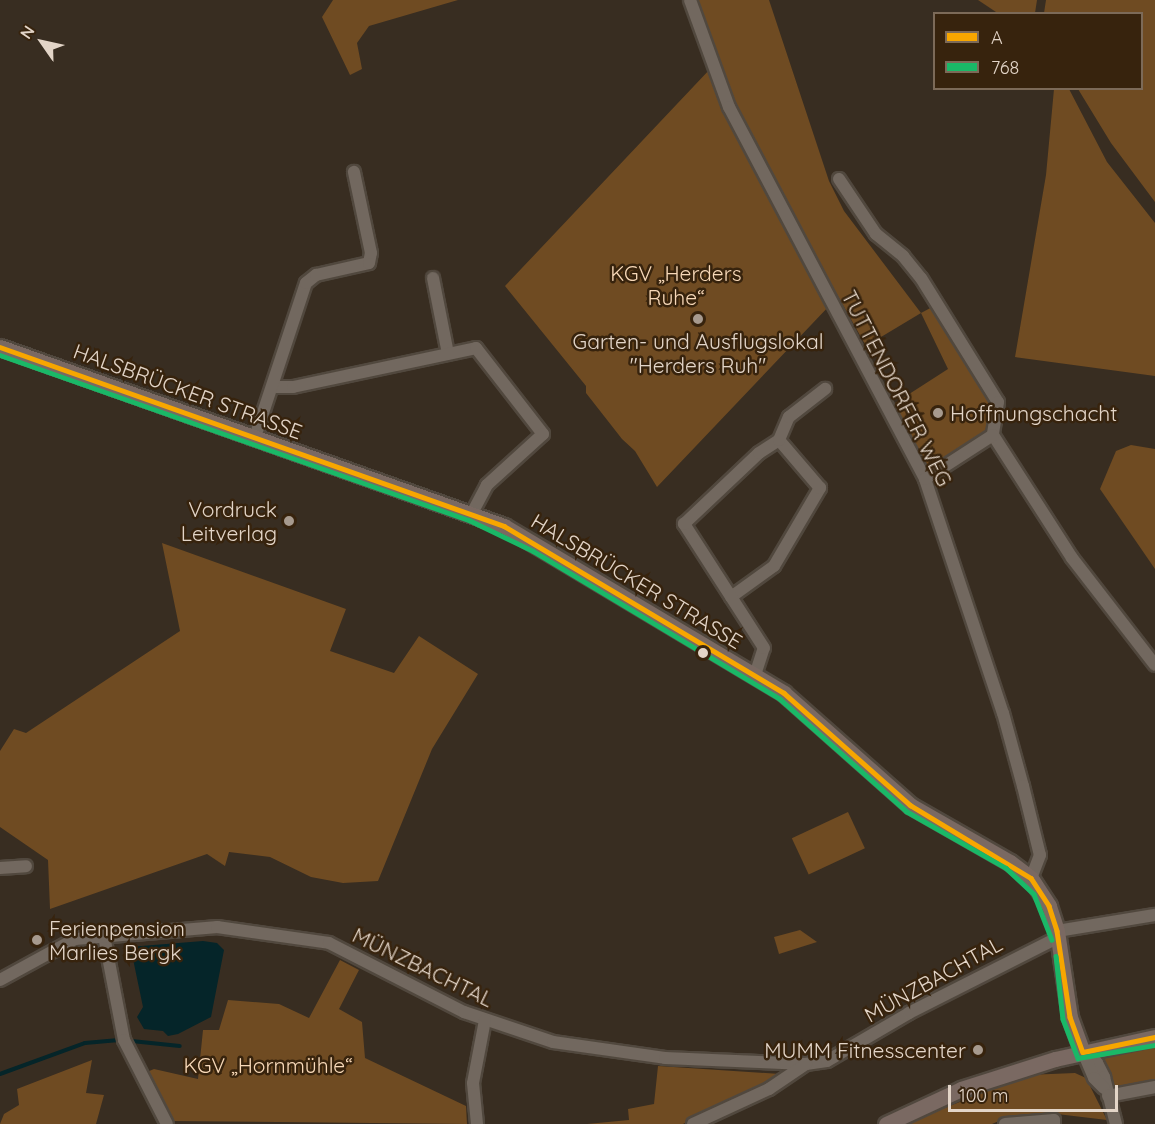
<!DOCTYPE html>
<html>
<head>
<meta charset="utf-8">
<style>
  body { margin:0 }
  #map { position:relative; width:1155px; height:1124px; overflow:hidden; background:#382d21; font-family:Quicksand,sans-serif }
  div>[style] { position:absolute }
  .green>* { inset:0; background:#6f4b22; transform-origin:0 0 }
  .water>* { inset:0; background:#052529 }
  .stream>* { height:4px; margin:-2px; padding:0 2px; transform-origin:2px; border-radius:2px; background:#052529 }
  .roads { filter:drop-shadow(2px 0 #51483e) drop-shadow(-2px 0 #51483e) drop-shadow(0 2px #51483e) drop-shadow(0 -2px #51483e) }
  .minor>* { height:12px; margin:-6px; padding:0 6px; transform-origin:6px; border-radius:6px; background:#72685f }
  .major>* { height:15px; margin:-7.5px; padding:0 7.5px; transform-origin:7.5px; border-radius:7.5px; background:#7a6962 }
  .bus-1>* { height:4.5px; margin:-2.25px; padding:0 2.25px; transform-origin:2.25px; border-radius:2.25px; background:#f7a600 }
  .bus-2>* { height:4.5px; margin:-2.25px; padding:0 2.25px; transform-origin:2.25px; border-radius:2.25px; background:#1ab867 }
  .dots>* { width:16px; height:16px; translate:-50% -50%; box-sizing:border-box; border:3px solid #37230d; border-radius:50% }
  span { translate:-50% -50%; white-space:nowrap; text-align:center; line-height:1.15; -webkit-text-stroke:5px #37230d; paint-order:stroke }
  .park-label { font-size:21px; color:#f8d9b9 }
  .poi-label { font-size:21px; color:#e3d5c8 }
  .left { translate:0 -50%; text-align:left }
  .right { translate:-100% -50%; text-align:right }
  .street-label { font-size:21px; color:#e3d5c8 }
  .legend { position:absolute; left:933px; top:12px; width:210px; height:78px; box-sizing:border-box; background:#37230d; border:2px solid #7c6a58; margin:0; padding:8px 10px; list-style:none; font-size:18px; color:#e3d5c8 }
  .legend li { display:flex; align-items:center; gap:12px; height:30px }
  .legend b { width:30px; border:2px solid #7c6a58 }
  .north { position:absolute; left:12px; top:12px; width:60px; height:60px; -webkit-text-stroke:4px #37230d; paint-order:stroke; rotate:304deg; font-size:16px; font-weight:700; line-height:24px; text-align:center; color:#e3d5c8 }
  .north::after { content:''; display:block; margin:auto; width:21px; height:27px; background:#e3d5c8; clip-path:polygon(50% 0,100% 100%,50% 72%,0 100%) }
  .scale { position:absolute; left:948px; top:1085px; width:170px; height:27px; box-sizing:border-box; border:3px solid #e3d5c8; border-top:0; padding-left:8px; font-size:18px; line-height:21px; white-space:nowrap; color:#e3d5c8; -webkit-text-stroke:4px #37230d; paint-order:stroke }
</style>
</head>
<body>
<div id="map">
  <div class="green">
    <i style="clip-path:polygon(333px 0,458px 0,369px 26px,357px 43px,362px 69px,350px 75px,322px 17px)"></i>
    <i style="clip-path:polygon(694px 0,769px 0,829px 181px,844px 211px,921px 313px,936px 305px,998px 402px,993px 435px,925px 479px,889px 407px,948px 369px,921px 313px,866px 346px,749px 138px,706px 39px)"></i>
    <i style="clip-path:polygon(978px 0,1037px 0,1035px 13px,999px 14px)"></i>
    <i style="clip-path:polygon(1046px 0,1155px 0,1155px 202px,1111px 143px,1078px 89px,1142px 88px,1142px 14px,1044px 13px)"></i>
    <i style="clip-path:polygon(711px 68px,765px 190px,831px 304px,657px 487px,635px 451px,622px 439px,586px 393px,586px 386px,505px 286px)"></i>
    <i style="clip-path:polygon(1054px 89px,1069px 89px,1107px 162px,1155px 223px,1155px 376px,1015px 357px,1046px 175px)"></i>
    <i style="clip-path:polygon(1131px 445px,1155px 449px,1155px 569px,1100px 489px,1116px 451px)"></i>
    <i style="clip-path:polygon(162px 543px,346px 609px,330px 651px,394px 673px,419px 636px,478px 674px,432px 749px,378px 881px,343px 883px,311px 877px,270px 857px,229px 852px,225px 866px,207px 854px,50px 909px,48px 860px,0 827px,0 751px,14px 729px,26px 733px,180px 631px)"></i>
    <i style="left:848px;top:812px;width:40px;height:62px;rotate:65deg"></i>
    <i style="clip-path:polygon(800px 930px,817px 942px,779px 954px,774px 937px)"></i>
    <i style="clip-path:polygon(340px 960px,359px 970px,339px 1009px,362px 1022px,365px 1058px,466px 1106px,467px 1124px,170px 1121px,147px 1072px,154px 1069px,198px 1079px,203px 1030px,219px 1030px,228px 1000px,279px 1004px,309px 1018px)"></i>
    <i style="clip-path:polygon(1155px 1044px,1155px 1081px,1115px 1088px,1104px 1058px)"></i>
    <i style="clip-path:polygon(92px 1060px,86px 1093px,104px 1095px,96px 1124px,0 1124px,4px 1114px,19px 1105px,17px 1089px)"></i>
    <i style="clip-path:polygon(658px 1066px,780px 1074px,782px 1078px,683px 1124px,587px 1124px,629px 1120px,628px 1109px,654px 1104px)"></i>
    <i style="clip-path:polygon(1075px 1073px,1086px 1078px,1107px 1120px,1057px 1114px,1006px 1118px,992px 1124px,905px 1124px,1027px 1075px)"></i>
  </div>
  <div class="water">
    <i style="clip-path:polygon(203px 941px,217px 943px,224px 950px,211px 1017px,178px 1034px,168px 1036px,163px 1031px,144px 1029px,137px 1017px,143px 1007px,133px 959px,124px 952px,129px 947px)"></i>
  </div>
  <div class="stream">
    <i style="left:0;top:1074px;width:90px;rotate:-20deg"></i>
    <i style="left:85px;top:1043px;width:37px;rotate:-5deg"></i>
    <i style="left:122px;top:1040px;width:58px;rotate:5.9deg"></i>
  </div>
  <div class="roads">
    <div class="minor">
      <i style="left:690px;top:0;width:114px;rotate:70deg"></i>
      <i style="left:729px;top:107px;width:420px;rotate:62.2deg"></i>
      <i style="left:925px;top:479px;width:247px;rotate:71.6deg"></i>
      <i style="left:1003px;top:713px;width:76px;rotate:74.7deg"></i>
      <i style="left:1023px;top:786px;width:71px;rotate:76.2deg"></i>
      <i style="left:1040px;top:855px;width:25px;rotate:111deg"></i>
      <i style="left:839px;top:179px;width:66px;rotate:56.1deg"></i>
      <i style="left:876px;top:234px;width:35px;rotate:39deg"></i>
      <i style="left:903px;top:256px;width:28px;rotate:51deg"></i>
      <i style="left:921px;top:278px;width:146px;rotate:58.2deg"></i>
      <i style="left:998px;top:402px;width:33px;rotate:99deg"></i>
      <i style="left:993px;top:435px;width:146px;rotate:57.3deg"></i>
      <i style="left:1072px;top:558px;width:135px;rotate:52.2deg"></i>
      <i style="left:433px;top:278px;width:77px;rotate:78.8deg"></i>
      <i style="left:273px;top:387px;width:20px"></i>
      <i style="left:293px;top:387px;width:187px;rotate:-12deg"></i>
      <i style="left:476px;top:348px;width:109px;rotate:52.1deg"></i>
      <i style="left:543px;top:434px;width:76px;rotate:137.7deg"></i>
      <i style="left:487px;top:485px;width:32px;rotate:118deg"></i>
      <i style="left:255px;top:437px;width:162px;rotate:-71.7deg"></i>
      <i style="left:306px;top:283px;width:13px;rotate:-39deg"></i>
      <i style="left:316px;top:275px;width:54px;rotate:-12.8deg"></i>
      <i style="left:369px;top:263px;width:10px;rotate:-79deg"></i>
      <i style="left:371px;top:253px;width:83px;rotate:-101.9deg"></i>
      <i style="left:925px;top:479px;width:81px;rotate:-32.9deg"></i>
      <i style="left:731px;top:597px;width:53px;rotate:-35.8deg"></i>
      <i style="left:774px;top:566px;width:91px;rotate:-59.5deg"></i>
      <i style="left:820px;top:488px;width:63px;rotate:-130.5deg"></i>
      <i style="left:755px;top:675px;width:28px;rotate:-72deg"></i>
      <i style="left:764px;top:648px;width:148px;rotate:-122.8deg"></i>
      <i style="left:684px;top:524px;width:103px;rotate:-43.4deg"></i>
      <i style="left:759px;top:453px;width:24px;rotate:-33deg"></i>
      <i style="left:779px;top:440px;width:25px;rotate:-67deg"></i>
      <i style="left:789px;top:417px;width:46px;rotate:-37.9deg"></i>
      <i style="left:0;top:868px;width:26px;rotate:-4deg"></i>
      <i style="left:1057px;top:931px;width:99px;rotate:-9.3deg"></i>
      <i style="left:104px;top:936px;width:106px;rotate:79.1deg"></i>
      <i style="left:124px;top:1040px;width:94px;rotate:62.9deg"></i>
      <i style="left:0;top:980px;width:85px;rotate:-28.7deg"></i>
      <i style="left:75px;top:939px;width:143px;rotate:-4.8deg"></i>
      <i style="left:217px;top:927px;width:113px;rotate:8.1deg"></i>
      <i style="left:329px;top:943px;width:152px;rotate:27.1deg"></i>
      <i style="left:464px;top:1012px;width:94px;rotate:18.6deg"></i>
      <i style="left:553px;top:1042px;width:113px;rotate:8.1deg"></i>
      <i style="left:665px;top:1058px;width:141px;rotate:2.4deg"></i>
      <i style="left:806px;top:1064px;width:21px;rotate:-8deg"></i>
      <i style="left:827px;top:1061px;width:95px;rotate:-30.3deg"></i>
      <i style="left:909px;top:1013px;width:168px;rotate:-26.9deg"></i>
      <i style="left:1083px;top:1052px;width:18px;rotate:38deg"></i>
      <i style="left:1097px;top:1063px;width:16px;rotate:63deg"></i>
      <i style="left:1104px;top:1077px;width:49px;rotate:75.7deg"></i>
      <i style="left:1083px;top:1052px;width:28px;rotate:67deg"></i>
      <i style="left:1094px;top:1078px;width:14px;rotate:45deg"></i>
      <i style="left:1108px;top:1096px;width:48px;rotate:-10.8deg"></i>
      <i style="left:477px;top:1124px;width:41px;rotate:-95.6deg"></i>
      <i style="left:473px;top:1083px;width:64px;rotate:-79.2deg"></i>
      <i style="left:693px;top:1124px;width:84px;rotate:-24.7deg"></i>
      <i style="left:769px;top:1089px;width:45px;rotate:-34deg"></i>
      <i style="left:1005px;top:1124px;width:49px;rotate:-4.7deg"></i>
      <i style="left:1054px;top:1120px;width:4px;rotate:90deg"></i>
    </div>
    <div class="major">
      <i style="left:0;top:347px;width:535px;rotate:19.55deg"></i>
      <i style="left:504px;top:526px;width:326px;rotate:30.8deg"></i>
      <i style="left:784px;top:693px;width:169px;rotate:41.6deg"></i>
      <i style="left:910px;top:805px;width:115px;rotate:29.7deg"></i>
      <i style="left:1010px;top:862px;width:26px;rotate:37deg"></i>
      <i style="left:1031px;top:878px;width:33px;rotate:57deg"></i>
      <i style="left:1049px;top:906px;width:26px;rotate:72deg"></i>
      <i style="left:1057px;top:931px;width:87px;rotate:81.4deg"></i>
      <i style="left:1070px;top:1017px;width:37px;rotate:70deg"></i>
      <i style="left:886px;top:1124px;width:83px;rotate:-25deg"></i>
      <i style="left:961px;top:1089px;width:99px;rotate:-17.7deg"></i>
      <i style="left:1055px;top:1059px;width:102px;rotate:-12.4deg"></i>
    </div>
  </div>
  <div class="bus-1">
    <i style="left:0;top:347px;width:535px;rotate:19.55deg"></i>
    <i style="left:504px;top:526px;width:326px;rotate:30.8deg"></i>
    <i style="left:784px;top:693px;width:169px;rotate:41.6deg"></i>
    <i style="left:910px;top:805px;width:141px;rotate:31.1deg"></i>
    <i style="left:1031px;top:878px;width:33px;rotate:57deg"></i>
    <i style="left:1049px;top:906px;width:26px;rotate:72deg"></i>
    <i style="left:1057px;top:931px;width:87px;rotate:81.4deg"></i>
    <i style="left:1070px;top:1017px;width:37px;rotate:70deg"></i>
    <i style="left:1083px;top:1052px;width:74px;rotate:-11.8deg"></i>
  </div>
  <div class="bus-2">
    <i style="left:0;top:355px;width:497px;rotate:19.4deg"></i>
    <i style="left:469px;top:520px;width:71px;rotate:25.8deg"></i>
    <i style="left:533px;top:551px;width:288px;rotate:30.9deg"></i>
    <i style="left:780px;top:699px;width:169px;rotate:41.6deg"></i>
    <i style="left:906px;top:811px;width:115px;rotate:29.7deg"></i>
    <i style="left:1006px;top:868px;width:38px;rotate:43deg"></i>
    <i style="left:1034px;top:894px;width:49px;rotate:68.6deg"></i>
    <i style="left:1056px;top:956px;width:63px;rotate:83.7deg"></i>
    <i style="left:1063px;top:1019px;width:42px;rotate:69deg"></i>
    <i style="left:1078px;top:1058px;width:78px;rotate:-9.6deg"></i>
  </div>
  <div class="dots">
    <i style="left:698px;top:319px;background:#a79a8e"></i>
    <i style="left:938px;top:413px;background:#a79a8e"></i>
    <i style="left:289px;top:521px;background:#a79a8e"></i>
    <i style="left:703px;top:653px;background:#e3d5c8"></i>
    <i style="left:37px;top:940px;background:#a79a8e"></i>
    <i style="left:978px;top:1050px;background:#a79a8e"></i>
  </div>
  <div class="park-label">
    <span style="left:676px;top:285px">KGV „Herders<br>Ruhe“</span>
    <span style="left:268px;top:1065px">KGV „Hornmühle“</span>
  </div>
  <div class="poi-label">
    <span style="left:698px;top:353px">Garten- und Ausflugslokal<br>"Herders Ruh"</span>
    <span class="left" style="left:950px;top:413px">Hoffnungschacht</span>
    <span class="right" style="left:277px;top:521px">Vordruck<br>Leitverlag</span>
    <span class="left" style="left:49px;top:940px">Ferienpension<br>Marlies Bergk</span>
    <span class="right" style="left:966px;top:1050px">MUMM Fitnesscenter</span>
  </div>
  <div class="street-label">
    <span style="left:897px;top:388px;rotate:63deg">TUTTENDORFER WEG</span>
    <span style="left:188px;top:391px;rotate:20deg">HALSBRÜCKER STRASSE</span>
    <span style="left:637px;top:581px;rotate:31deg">HALSBRÜCKER STRASSE</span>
    <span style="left:423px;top:967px;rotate:26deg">MÜNZBACHTAL</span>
    <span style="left:933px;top:979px;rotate:-29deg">MÜNZBACHTAL</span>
  </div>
  <ul class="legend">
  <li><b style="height:8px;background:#f7a600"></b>A</li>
  <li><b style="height:8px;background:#1ab867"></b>768</li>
  </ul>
  <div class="north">N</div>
  <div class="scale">100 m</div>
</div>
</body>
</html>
